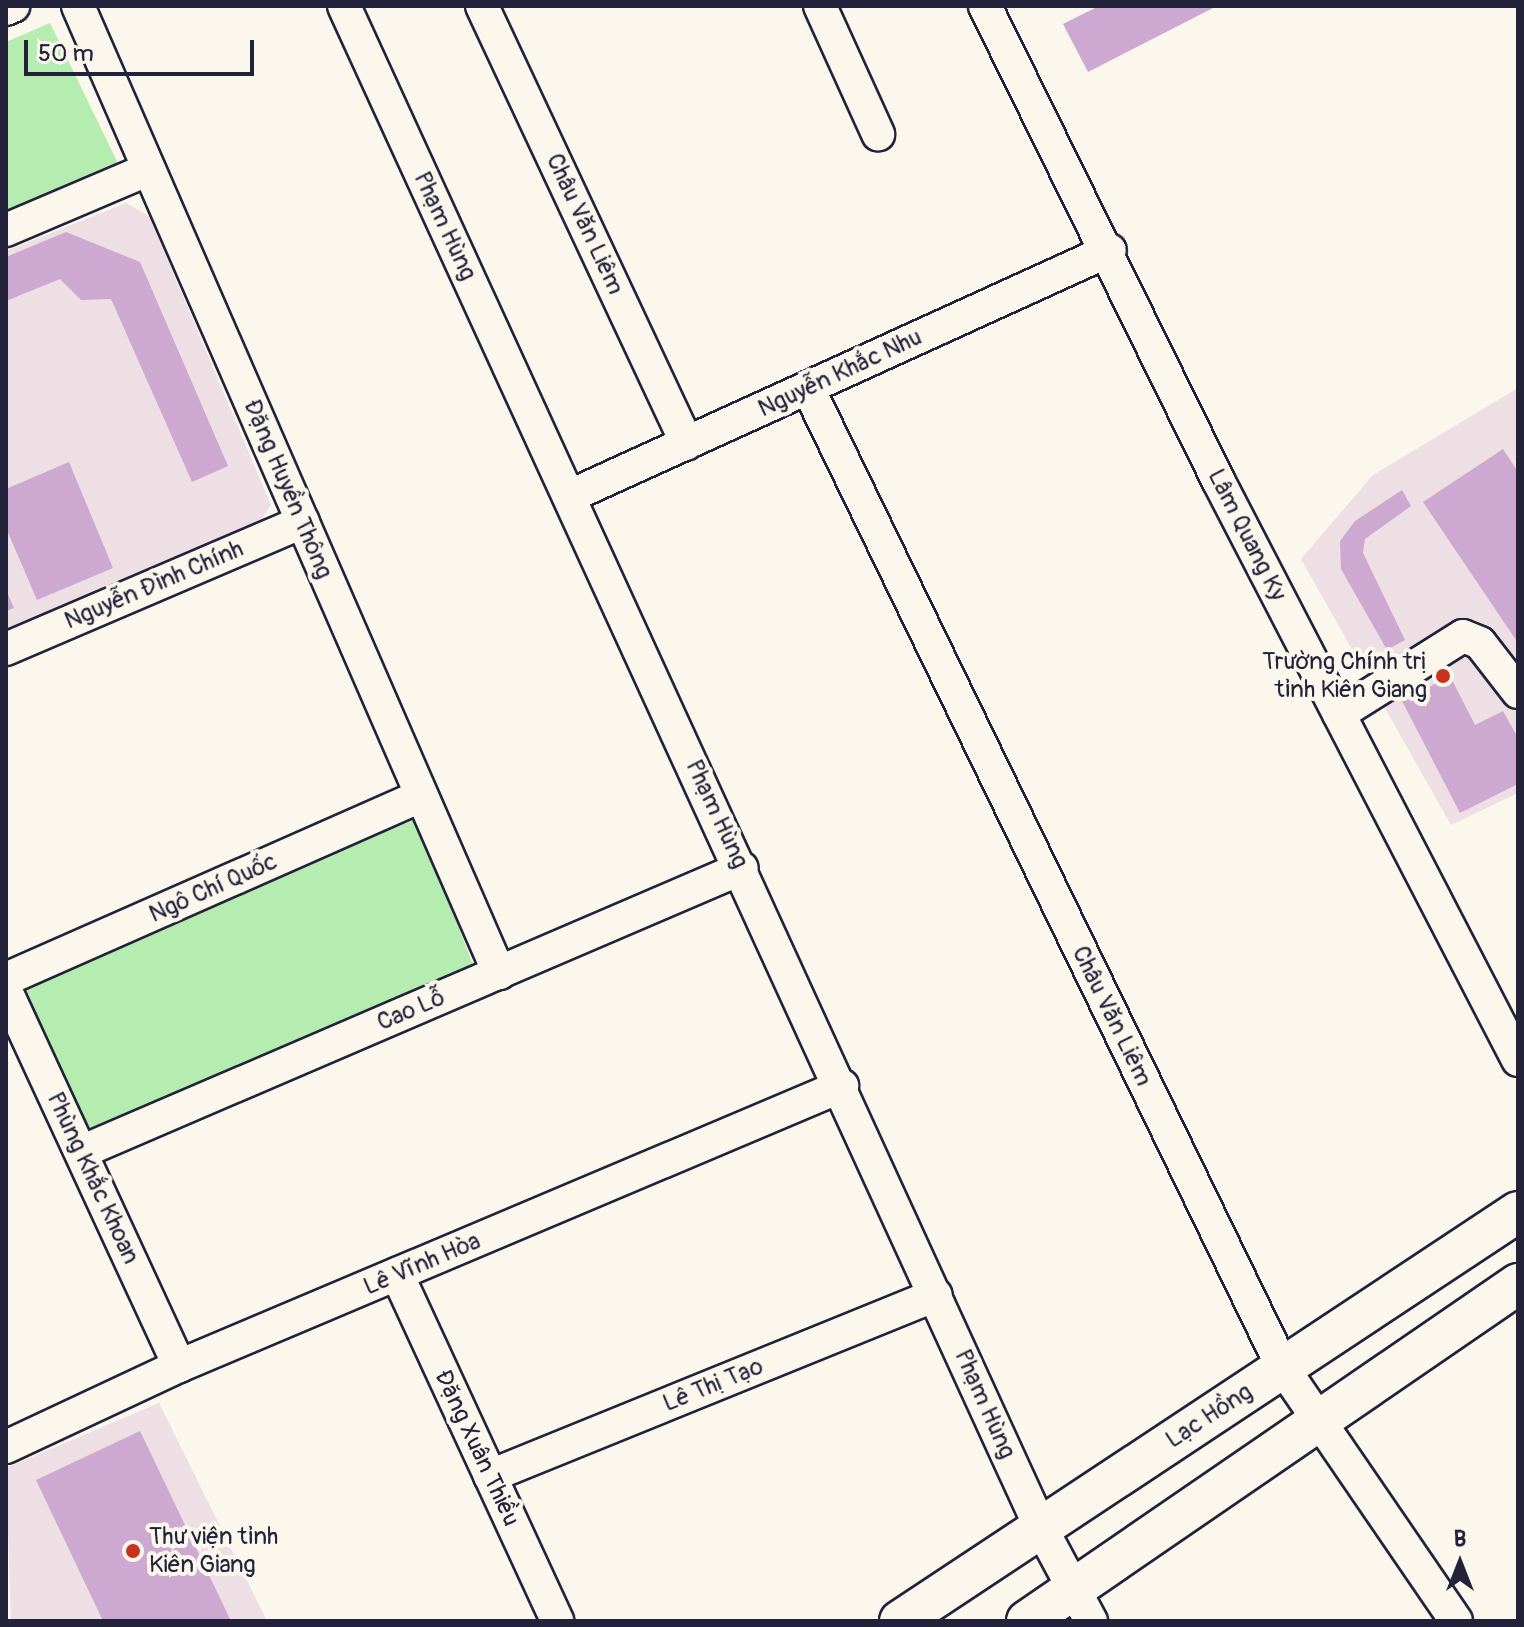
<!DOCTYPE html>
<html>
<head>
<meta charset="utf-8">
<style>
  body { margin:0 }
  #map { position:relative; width:1524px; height:1627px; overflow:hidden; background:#fbf7ec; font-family:Pangolin,sans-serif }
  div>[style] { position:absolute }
  .built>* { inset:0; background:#eddfe4 }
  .green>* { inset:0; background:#b5ecaf; transform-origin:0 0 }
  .building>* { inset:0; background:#cda8d1 }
  .roads { filter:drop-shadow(2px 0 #22223b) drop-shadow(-2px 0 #22223b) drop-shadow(0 2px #22223b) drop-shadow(0 -2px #22223b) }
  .minor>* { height:32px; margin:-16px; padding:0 16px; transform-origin:16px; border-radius:16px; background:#fbf7ec }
  .major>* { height:40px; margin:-20px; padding:0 20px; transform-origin:20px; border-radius:20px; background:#fbf7ec }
  .dots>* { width:22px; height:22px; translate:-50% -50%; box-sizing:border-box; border:4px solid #fbf7ec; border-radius:50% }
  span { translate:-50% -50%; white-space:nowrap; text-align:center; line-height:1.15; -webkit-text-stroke:8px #fbf7ec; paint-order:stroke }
  .street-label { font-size:24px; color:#22223b }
  .poi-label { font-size:24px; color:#22223b }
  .right { translate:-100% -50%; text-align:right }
  .left { translate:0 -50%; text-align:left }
  .frame { position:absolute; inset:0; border:8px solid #22223b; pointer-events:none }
  .north { position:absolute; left:1420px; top:1523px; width:80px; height:80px; -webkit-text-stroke:6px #fbf7ec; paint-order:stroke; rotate:0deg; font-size:22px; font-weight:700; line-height:32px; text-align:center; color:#22223b }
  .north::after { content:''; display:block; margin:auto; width:28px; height:36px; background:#22223b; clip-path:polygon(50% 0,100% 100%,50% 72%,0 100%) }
  .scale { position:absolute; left:24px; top:40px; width:230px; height:36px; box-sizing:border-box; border:4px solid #22223b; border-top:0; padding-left:10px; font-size:24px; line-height:28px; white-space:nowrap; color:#22223b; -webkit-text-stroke:6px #fbf7ec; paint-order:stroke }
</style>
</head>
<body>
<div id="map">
  <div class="built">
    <i style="clip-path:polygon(126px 203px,149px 216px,271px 505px,253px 533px,6px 633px,6px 251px)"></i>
    <i style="clip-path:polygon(1518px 388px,1518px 793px,1451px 825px,1301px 559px,1373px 475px)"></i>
    <i style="clip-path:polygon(159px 1403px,267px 1621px,11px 1621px,6px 1468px)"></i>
  </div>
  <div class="green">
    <i style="clip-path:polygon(50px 23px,126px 180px,6px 231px,6px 42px)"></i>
    <i style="left:417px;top:819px;width:171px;height:430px;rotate:69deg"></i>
  </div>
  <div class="building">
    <i style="clip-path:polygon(1099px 6px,1217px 6px,1088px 72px,1063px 24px)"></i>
    <i style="clip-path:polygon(66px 232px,140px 262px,228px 466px,192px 482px,111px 299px,81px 300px,60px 279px,6px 301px,6px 257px)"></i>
    <i style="clip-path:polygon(1503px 449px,1518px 472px,1518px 643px,1423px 502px)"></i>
    <i style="clip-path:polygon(69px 462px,113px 568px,37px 600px,6px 528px,6px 489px)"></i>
    <i style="clip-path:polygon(1402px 490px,1411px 506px,1365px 539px,1363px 553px,1405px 640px,1387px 650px,1341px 569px,1340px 541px,1355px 521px)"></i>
    <i style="clip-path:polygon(6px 590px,14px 608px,6px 611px)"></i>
    <i style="clip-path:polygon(1450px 676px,1475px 725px,1503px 711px,1518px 738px,1518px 784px,1460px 813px,1402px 701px)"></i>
    <i style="clip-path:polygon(140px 1431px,231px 1621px,103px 1621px,36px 1480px)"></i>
  </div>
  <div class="roads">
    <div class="minor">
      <i style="left:78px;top:6px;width:1055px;rotate:66.47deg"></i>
      <i style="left:344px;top:6px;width:1672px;rotate:65.4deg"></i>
      <i style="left:1040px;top:1526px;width:108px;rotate:61.8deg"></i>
      <i style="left:482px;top:6px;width:483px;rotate:64.9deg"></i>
      <i style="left:820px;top:6px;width:141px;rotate:65.6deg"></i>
      <i style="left:985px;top:6px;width:528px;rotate:63.82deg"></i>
      <i style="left:1218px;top:480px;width:653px;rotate:62.65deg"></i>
      <i style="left:6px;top:9px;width:8px;rotate:-23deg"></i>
      <i style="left:6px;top:230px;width:155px;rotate:-23.1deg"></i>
      <i style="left:808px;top:388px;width:1089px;rotate:64.14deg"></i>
      <i style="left:1283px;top:1368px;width:306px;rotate:55.6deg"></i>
      <i style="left:570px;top:496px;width:593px;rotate:-24.49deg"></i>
      <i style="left:6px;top:649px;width:323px;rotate:-23.2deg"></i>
      <i style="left:1339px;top:714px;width:146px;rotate:-32.2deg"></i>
      <i style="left:1463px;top:636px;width:18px;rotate:22deg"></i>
      <i style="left:1480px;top:643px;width:62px;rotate:52.2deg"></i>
      <i style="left:6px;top:979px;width:453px;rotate:-23.8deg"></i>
      <i style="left:6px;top:991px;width:413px;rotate:65.2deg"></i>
      <i style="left:81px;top:1152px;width:719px;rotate:-23.25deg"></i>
      <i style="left:397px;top:1274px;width:382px;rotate:65.2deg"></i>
      <i style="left:6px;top:1447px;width:191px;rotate:-25.1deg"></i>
      <i style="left:179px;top:1366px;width:720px;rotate:-22.9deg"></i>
      <i style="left:490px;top:1476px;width:481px;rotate:-22.1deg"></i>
    </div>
    <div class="major">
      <i style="left:900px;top:1621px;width:741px;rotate:-33.5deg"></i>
      <i style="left:1027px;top:1621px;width:596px;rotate:-34.46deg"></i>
    </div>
  </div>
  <div class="dots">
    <i style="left:1443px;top:676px;background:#c8321e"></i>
    <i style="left:133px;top:1551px;background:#c8321e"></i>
  </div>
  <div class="street-label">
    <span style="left:585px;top:224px;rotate:65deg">Châu Văn Liêm</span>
    <span style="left:445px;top:226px;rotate:65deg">Phạm Hùng</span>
    <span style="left:840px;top:373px;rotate:-25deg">Nguyễn Khắc Nhu</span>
    <span style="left:288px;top:489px;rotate:67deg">Đặng Huyền Thông</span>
    <span style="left:1247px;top:535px;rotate:63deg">Lâm Quang Ky</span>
    <span style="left:154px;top:585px;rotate:-23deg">Nguyễn Đình Chính</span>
    <span style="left:717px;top:814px;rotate:65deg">Phạm Hùng</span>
    <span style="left:213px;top:888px;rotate:-24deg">Ngô Chí Quốc</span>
    <span style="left:411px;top:1010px;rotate:-23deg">Cao Lỗ</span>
    <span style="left:1112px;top:1016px;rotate:64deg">Châu Văn Liêm</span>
    <span style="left:93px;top:1178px;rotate:65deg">Phùng Khắc Khoan</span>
    <span style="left:422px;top:1264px;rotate:-23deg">Lê Vĩnh Hòa</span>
    <span style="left:713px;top:1385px;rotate:-22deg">Lê Thị Tạo</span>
    <span style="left:985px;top:1404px;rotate:66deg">Phạm Hùng</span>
    <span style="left:1209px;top:1416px;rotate:-33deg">Lạc Hồng</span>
    <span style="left:477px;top:1448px;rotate:65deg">Đặng Xuân Thiều</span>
  </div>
  <div class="poi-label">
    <span class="right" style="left:1427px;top:676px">Trường Chính trị<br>tỉnh Kiên Giang</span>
    <span class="left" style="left:149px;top:1551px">Thư viện tỉnh<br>Kiên Giang</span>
  </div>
  <div class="frame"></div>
  <div class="north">B</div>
  <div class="scale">50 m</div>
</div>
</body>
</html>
